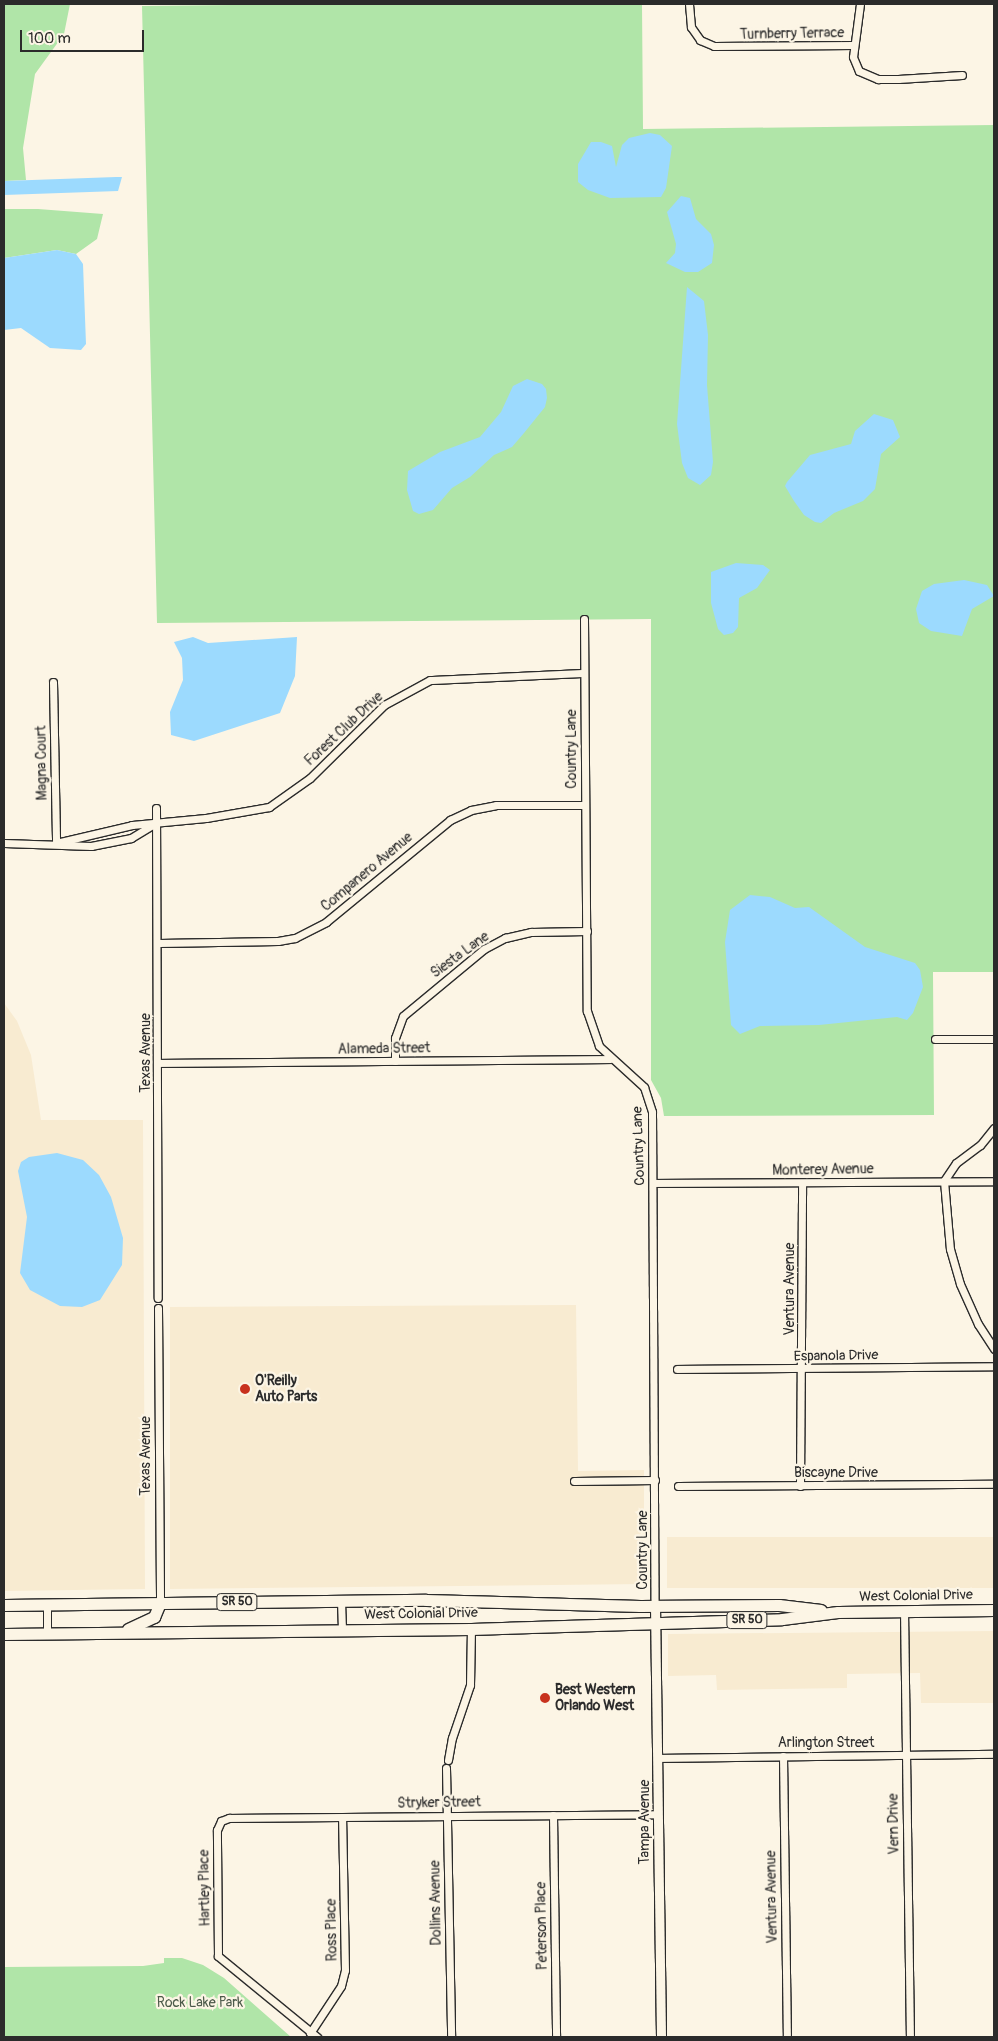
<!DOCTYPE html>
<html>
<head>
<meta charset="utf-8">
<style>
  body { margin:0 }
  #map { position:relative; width:998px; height:2041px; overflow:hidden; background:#fcf5e5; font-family:Pangolin,sans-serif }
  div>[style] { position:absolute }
  .built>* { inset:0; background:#f8ebd1; transform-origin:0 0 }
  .green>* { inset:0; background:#b0e5a8 }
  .water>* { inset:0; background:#9cdafe }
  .roads { filter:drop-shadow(1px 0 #2b2b2b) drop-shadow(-1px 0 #2b2b2b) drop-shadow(0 1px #2b2b2b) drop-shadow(0 -1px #2b2b2b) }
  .minor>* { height:7px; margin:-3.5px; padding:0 3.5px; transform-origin:3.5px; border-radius:3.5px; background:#fcf5e5 }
  .tertiary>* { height:9px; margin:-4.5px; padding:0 4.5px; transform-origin:4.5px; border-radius:4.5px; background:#fcf5e5 }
  .trunk>* { height:11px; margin:-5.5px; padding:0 5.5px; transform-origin:5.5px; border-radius:5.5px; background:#fcf5e5 }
  .dots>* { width:14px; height:14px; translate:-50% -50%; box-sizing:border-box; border:2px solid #fcf5e5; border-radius:50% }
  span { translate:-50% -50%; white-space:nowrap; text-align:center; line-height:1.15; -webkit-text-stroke:4.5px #fcf5e5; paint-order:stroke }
  .shield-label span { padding:1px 4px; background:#fcf5e5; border:1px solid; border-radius:4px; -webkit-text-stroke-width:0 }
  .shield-label { font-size:12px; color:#2b2b2b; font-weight:700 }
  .street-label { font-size:14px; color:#2b2b2b }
  .poi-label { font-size:14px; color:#2b2b2b; font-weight:700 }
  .left { translate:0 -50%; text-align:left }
  .park-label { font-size:14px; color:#4c5a4a }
  .frame { position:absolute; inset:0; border:5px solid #2b2b2b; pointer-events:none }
  .scale { position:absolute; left:20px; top:30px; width:124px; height:22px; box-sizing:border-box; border:2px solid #2b2b2b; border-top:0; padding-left:6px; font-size:15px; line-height:18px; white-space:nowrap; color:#2b2b2b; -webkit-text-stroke:4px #fcf5e5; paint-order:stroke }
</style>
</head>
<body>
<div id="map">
  <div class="built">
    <i style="clip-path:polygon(4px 1003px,17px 1021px,31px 1055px,41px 1120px,143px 1120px,145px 1589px,4px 1591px)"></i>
    <i style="clip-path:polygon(576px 1305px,578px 1471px,644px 1470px,644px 1584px,170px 1589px,170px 1307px)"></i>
    <i style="left:994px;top:1537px;width:51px;height:327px;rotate:90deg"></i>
    <i style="clip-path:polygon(994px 1631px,994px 1703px,921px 1703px,920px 1673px,847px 1674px,847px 1688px,717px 1690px,716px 1675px,668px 1676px,668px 1634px)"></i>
  </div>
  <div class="green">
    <i style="clip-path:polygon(4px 4px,70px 4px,64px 34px,35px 74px,23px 148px,26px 180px,4px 181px)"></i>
    <i style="clip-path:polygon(330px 4px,642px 4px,643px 129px,994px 125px,994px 972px,933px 972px,934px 1115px,664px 1116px,661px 1098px,651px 1080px,651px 619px,157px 623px,142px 6px)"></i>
    <i style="clip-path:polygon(4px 209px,38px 209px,103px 214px,97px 239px,76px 254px,57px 250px,4px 258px)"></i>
    <i style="clip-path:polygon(164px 1958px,182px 1958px,203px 1965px,224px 1978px,291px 2037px,4px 2037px,4px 1967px,143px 1966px,164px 1963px)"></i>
  </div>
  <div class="water">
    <i style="clip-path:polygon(650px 133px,660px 135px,672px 146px,666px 188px,661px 197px,610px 198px,588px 190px,578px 182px,578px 164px,591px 142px,601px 142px,612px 146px,616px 167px,622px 145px,629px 138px)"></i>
    <i style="clip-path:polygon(116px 177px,122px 177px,118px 191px,4px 195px,4px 181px)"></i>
    <i style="clip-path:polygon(681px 196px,690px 198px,696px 219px,711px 234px,714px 245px,712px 263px,698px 272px,685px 272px,666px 263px,675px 253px,676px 244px,667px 212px)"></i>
    <i style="clip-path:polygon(57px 250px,76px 254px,83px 264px,86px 344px,81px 350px,50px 348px,21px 328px,4px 330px,4px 258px)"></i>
    <i style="clip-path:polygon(687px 287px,704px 301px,708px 335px,707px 385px,713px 462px,711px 475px,700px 485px,688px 478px,682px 463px,677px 424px)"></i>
    <i style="clip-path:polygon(527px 379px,542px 384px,546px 389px,547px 398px,545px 407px,524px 433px,512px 447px,494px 455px,470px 477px,452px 488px,433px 510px,419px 514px,413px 511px,407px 490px,408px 471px,440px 452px,480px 437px,501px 412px,513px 386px)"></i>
    <i style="clip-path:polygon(874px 414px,893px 420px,900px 437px,881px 454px,875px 489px,863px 501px,834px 513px,821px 523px,815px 522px,804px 515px,794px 501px,785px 486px,787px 482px,810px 455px,851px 444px,855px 431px)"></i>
    <i style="clip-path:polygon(736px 563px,763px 565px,770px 570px,757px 588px,739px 598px,738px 627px,733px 633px,724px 635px,718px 629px,711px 603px,711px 572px)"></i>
    <i style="clip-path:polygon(964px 580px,987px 585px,994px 596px,972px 609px,962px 636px,931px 631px,919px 623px,916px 609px,922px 591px,934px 584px)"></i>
    <i style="clip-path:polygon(193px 637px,208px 643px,297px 637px,295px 676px,280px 713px,194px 741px,171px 735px,170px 712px,183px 680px,182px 658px,174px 642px)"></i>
    <i style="clip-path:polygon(750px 895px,770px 897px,795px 908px,809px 907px,865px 947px,915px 963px,920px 970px,923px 987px,913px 1013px,907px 1020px,897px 1017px,819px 1025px,760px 1026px,740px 1034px,731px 1025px,725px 942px,730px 910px)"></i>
    <i style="clip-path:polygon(57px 1153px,83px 1160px,99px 1175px,111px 1197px,123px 1238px,122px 1265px,100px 1300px,82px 1307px,60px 1306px,30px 1290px,20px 1273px,27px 1217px,18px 1171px,21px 1162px,29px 1157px)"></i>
  </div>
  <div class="roads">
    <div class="minor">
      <i style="left:689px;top:4px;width:23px;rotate:85deg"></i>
      <i style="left:691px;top:27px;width:16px;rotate:55deg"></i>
      <i style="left:700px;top:40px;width:15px;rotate:23deg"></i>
      <i style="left:714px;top:46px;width:139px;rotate:-0.4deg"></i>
      <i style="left:860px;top:4px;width:53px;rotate:97.5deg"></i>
      <i style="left:853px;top:57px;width:15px;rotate:67deg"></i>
      <i style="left:859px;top:71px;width:21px;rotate:23deg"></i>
      <i style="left:878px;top:79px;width:20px"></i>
      <i style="left:898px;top:79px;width:64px;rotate:-3.6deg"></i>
      <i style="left:584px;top:619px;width:392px;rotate:89.6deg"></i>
      <i style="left:587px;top:1011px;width:37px;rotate:71deg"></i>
      <i style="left:599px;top:1046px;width:61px;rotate:42.3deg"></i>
      <i style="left:644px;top:1087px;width:26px;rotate:72deg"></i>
      <i style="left:652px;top:1112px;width:494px;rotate:89.7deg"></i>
      <i style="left:53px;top:682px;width:161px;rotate:88.9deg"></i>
      <i style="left:156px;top:808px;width:490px;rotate:89.8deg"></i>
      <i style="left:4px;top:843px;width:87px;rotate:2deg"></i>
      <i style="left:91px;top:846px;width:41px;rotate:-11.3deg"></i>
      <i style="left:131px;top:838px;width:26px;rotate:-31deg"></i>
      <i style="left:56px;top:843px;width:78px;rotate:-13.3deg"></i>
      <i style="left:132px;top:825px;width:74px;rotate:-5.4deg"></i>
      <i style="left:206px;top:818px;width:64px;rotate:-9.9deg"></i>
      <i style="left:269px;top:807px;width:50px;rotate:-35.3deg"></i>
      <i style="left:310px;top:778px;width:104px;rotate:-44.6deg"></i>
      <i style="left:384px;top:705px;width:52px;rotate:-28.5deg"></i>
      <i style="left:430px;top:680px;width:154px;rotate:-2.6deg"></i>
      <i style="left:159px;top:943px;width:119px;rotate:-1deg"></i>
      <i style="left:278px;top:941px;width:17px;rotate:-10deg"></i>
      <i style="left:295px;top:938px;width:35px;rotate:-27deg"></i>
      <i style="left:326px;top:922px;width:161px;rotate:-39.4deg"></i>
      <i style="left:450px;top:820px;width:23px;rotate:-25deg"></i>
      <i style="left:471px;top:810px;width:25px;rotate:-11deg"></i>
      <i style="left:496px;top:805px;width:89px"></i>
      <i style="left:935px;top:1039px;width:59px"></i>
      <i style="left:395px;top:1061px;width:23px;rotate:-90deg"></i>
      <i style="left:395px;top:1038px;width:23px;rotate:-70deg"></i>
      <i style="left:403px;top:1016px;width:105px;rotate:-39.6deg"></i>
      <i style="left:484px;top:949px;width:24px;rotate:-28deg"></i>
      <i style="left:505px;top:938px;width:27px;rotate:-13deg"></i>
      <i style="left:531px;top:932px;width:56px;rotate:-1deg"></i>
      <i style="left:158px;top:1063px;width:452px;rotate:-0.5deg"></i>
      <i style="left:994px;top:1128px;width:22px;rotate:129deg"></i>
      <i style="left:980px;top:1145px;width:30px;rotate:143deg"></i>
      <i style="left:956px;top:1163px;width:22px;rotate:124deg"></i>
      <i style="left:944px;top:1181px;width:68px;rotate:85deg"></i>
      <i style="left:950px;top:1249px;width:36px;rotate:74deg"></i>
      <i style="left:960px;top:1284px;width:44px;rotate:65.8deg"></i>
      <i style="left:978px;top:1324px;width:30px;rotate:57deg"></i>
      <i style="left:653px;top:1183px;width:341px;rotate:-0.3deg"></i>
      <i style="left:158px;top:1308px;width:295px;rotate:89.6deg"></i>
      <i style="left:677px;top:1369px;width:317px;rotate:-0.5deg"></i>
      <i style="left:574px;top:1481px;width:81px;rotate:-0.7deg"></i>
      <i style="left:678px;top:1486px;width:316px;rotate:-0.4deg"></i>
      <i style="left:800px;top:1486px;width:303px;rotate:-89.6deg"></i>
      <i style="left:341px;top:1601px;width:29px;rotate:88deg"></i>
      <i style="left:47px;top:1604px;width:29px;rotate:90deg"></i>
      <i style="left:904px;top:1610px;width:427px;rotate:89.2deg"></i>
      <i style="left:783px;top:1756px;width:281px;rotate:89.2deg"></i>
      <i style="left:658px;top:1758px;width:336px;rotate:-0.7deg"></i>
      <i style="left:448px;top:1760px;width:22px;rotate:-80deg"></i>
      <i style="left:452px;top:1738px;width:56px;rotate:-71.2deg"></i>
      <i style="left:470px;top:1685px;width:56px;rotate:-89deg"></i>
      <i style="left:446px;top:1768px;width:269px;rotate:88.9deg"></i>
      <i style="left:553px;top:1815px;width:222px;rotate:89.2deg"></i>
      <i style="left:310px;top:2033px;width:56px;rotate:-56.6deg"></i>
      <i style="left:341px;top:1986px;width:16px;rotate:-76deg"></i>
      <i style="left:345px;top:1970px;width:152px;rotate:-91.1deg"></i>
      <i style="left:317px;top:2037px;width:128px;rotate:-140.7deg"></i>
      <i style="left:218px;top:1956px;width:126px;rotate:-90.5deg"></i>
      <i style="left:217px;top:1830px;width:10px;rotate:-66deg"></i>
      <i style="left:221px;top:1821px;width:9px;rotate:-21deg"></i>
      <i style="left:229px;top:1818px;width:429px;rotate:-0.5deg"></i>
    </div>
    <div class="tertiary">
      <i style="left:655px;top:1606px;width:431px;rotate:89.2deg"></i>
    </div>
    <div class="trunk">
      <i style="left:4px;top:1605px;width:422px;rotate:-0.7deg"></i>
      <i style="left:426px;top:1600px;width:214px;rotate:1.6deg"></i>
      <i style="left:640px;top:1606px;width:139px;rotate:-0.4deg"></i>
      <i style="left:779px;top:1605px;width:42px;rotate:6.8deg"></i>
      <i style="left:128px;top:1629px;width:29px;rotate:-25deg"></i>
      <i style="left:154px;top:1617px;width:15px;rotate:-67deg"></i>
      <i style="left:4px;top:1634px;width:467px;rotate:-0.6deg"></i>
      <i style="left:471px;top:1629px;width:311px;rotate:-1.8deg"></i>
      <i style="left:782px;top:1619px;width:56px;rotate:-7.1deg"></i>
      <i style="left:838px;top:1612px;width:156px;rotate:-0.7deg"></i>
    </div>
  </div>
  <div class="dots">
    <i style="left:245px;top:1389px;background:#c8321e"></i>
    <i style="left:545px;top:1698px;background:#c8321e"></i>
  </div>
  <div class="shield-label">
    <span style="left:237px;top:1602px">SR 50</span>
    <span style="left:747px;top:1620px">SR 50</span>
  </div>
  <div class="street-label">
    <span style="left:792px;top:34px;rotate:-1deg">Turnberry Terrace</span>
    <span style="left:344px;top:729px;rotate:-43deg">Forest Club Drive</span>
    <span style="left:572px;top:749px;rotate:-90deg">Country Lane</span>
    <span style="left:42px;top:763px;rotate:-91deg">Magna Court</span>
    <span style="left:367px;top:872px;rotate:-40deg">Companero Avenue</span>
    <span style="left:460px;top:955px;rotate:-36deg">Siesta Lane</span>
    <span style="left:384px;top:1049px;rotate:-1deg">Alameda Street</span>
    <span style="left:146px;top:1053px;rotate:-90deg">Texas Avenue</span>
    <span style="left:639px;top:1146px;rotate:-92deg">Country Lane</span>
    <span style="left:823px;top:1170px;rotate:-1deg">Monterey Avenue</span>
    <span style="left:790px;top:1289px;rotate:-90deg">Ventura Avenue</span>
    <span style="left:836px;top:1356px;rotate:-1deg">Espanola Drive</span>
    <span style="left:146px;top:1456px;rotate:-90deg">Texas Avenue</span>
    <span style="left:836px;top:1473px">Biscayne Drive</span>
    <span style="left:643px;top:1550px;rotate:-90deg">Country Lane</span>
    <span style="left:916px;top:1596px;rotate:-1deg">West Colonial Drive</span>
    <span style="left:421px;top:1614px;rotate:-1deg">West Colonial Drive</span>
    <span style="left:826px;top:1743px">Arlington Street</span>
    <span style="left:439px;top:1803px;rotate:-1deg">Stryker Street</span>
    <span style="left:645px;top:1822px;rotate:-90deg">Tampa Avenue</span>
    <span style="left:894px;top:1824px;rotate:-91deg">Vern Drive</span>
    <span style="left:205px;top:1888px;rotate:-91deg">Hartley Place</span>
    <span style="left:772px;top:1897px;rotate:-91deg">Ventura Avenue</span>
    <span style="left:436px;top:1903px;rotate:-91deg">Dollins Avenue</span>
    <span style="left:542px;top:1926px;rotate:-91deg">Peterson Place</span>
    <span style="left:332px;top:1930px;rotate:-91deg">Ross Place</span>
  </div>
  <div class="poi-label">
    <span class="left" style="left:255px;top:1389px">O'Reilly<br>Auto Parts</span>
    <span class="left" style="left:555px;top:1698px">Best Western<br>Orlando West</span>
  </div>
  <div class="park-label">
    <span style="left:200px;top:2003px">Rock Lake Park</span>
  </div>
  <div class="frame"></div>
  <div class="scale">100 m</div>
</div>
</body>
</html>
